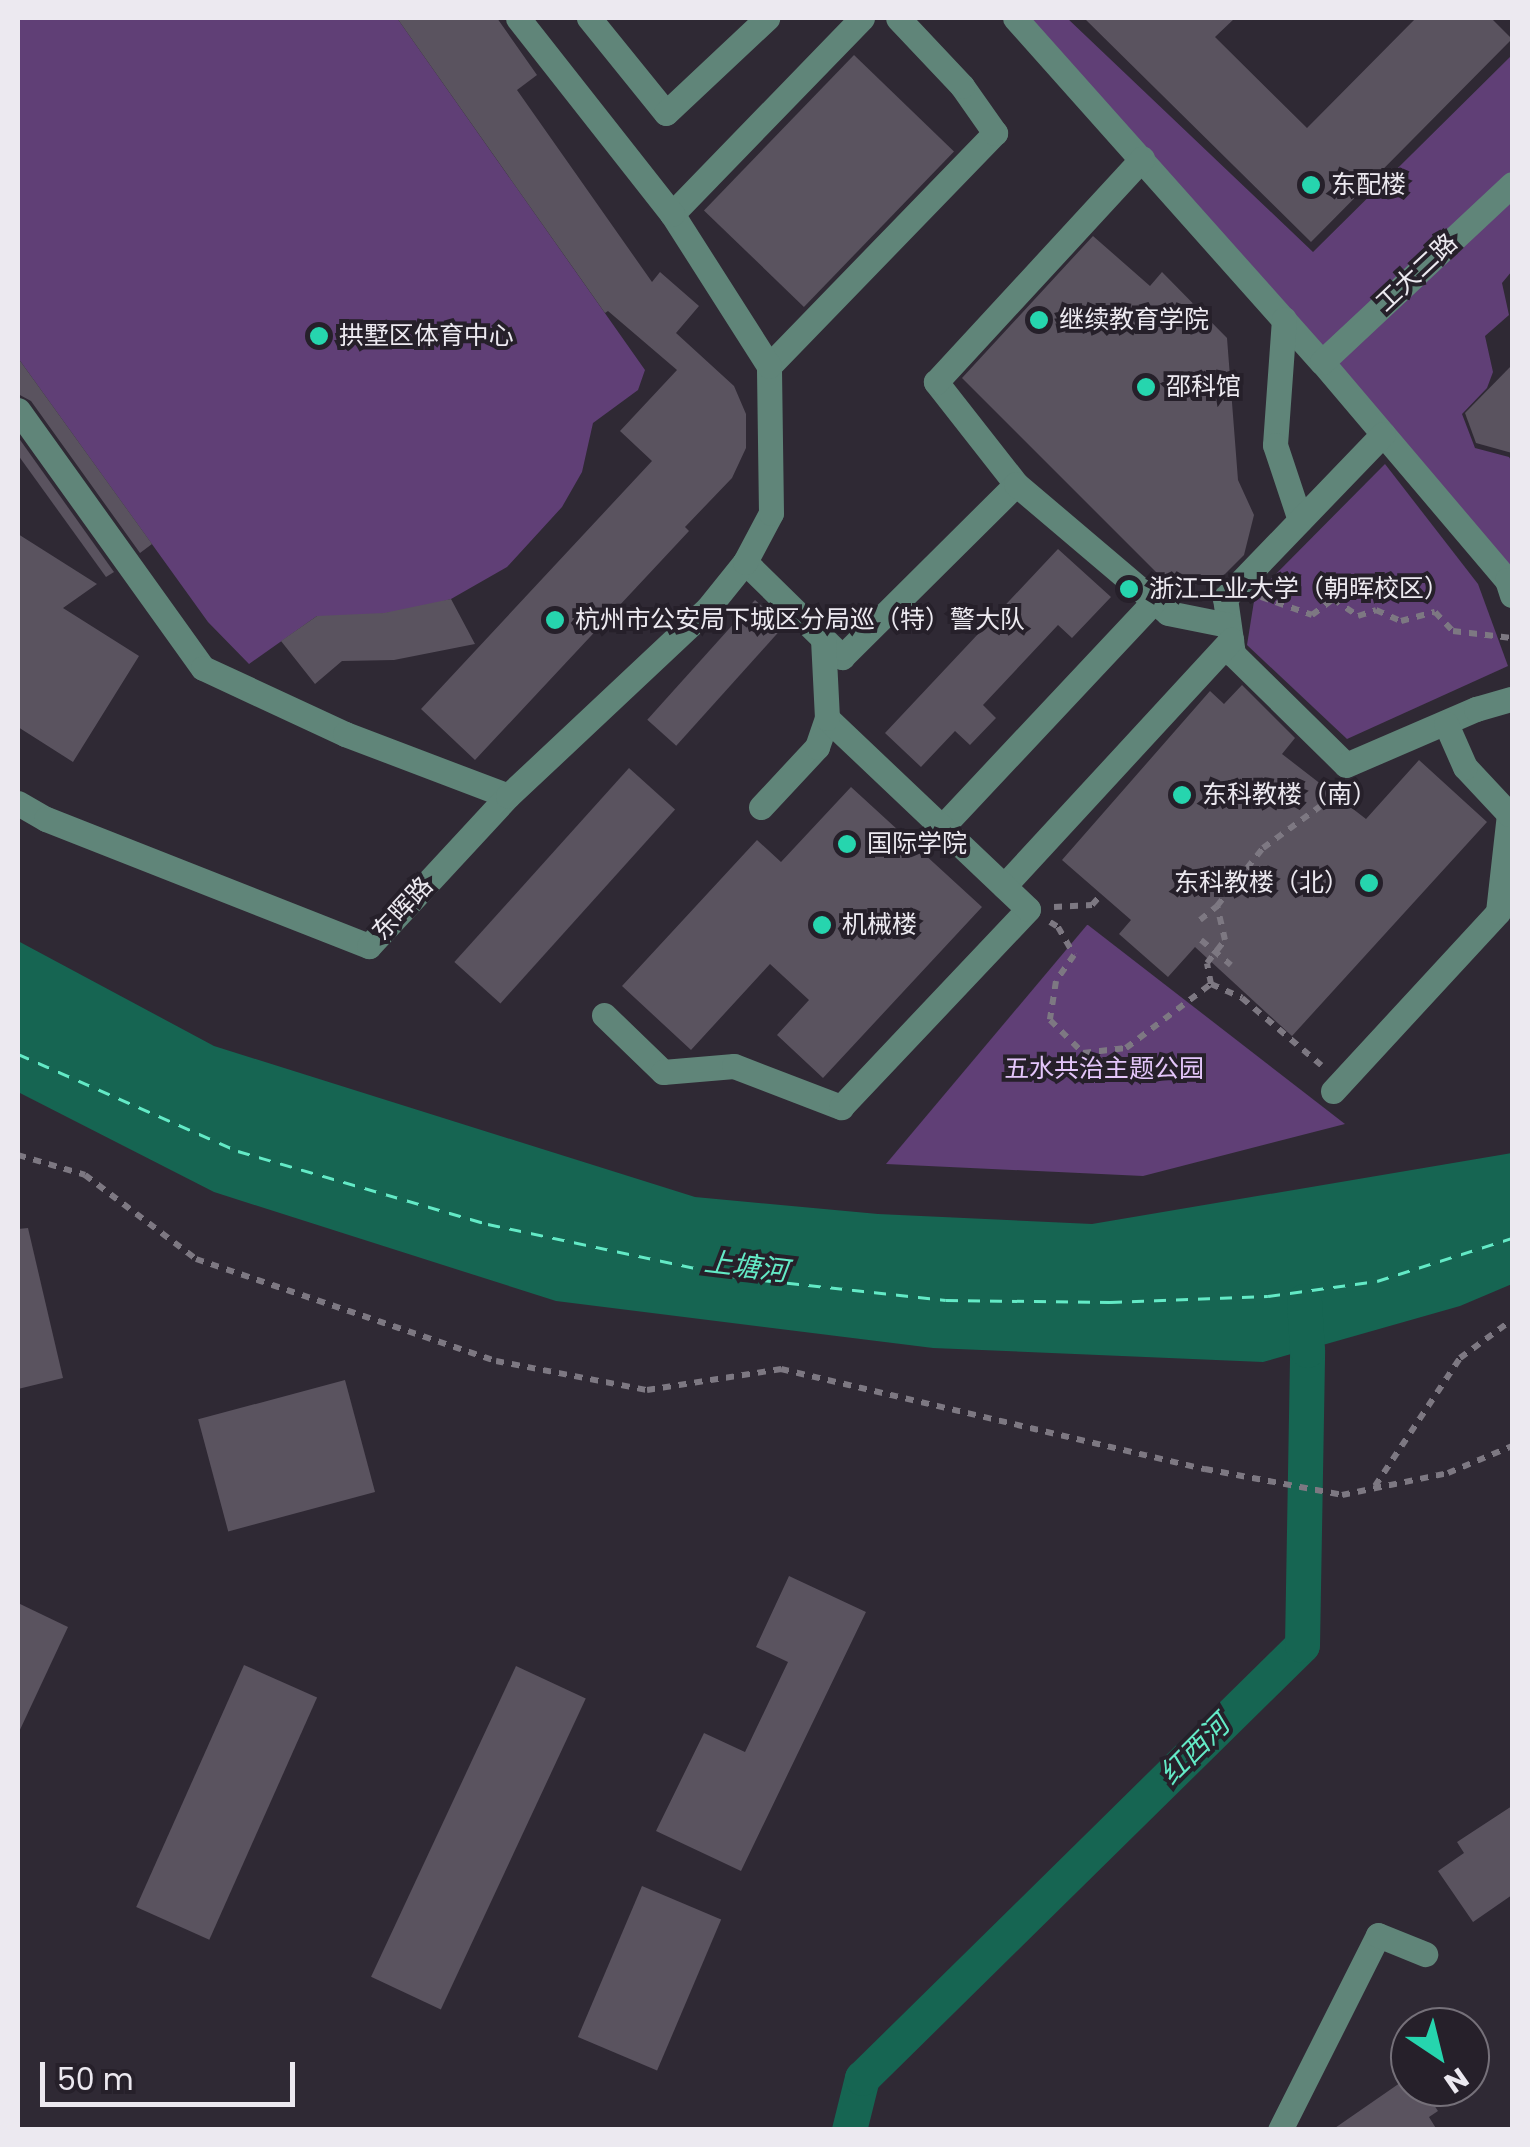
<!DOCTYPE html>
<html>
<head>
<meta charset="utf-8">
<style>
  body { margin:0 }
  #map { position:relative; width:1530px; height:2147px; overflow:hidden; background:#2f2934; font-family:Poppins,"Noto Sans SC",sans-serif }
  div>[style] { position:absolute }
  .green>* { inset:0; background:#603f76 }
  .water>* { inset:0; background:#166552 }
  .canal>* { height:35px; margin:-17.5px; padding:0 17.5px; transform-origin:17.5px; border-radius:17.5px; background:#166552 }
  .ferry>* { height:2.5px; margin-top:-1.25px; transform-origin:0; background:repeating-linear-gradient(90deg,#63eac6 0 12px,transparent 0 22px) }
  .building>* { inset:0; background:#5a535f; transform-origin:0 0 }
  .path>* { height:6px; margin-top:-3px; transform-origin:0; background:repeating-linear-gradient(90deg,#7d7882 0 8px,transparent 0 16px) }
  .minor>* { height:25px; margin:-12.5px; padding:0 12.5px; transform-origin:12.5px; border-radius:12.5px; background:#608579 }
  .dots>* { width:28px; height:28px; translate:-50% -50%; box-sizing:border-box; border:5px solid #26202a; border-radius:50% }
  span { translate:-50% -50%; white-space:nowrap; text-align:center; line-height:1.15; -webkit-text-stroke:8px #26202a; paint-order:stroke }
  .poi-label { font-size:25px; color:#ece9f0 }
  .left { translate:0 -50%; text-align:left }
  .right { translate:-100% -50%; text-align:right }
  .street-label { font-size:25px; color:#ece9f0 }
  .park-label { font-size:25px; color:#e4c6fa }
  .water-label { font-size:28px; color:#63eac6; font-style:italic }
  .frame { position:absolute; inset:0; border:20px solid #ece9f0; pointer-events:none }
  .north { position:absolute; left:1390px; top:2007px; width:100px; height:100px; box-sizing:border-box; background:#26202a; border:2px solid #757079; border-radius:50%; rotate:145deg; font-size:28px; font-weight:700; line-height:40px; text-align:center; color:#ece9f0 }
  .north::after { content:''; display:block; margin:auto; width:35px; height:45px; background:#26d5ae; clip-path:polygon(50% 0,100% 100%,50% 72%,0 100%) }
  .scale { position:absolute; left:40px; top:2062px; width:255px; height:45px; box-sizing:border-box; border:5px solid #ece9f0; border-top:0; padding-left:12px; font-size:30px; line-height:35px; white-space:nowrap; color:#ece9f0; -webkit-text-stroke:8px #26202a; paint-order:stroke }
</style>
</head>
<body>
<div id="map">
  <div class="green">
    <i style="clip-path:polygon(18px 18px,397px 18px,645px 370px,638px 390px,593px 423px,582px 472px,562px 507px,507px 567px,451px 599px,416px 609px,350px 618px,317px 616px,249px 664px,208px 622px,18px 358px)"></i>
    <i style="clip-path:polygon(1016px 18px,1067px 18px,1313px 252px,1512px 55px,1512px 271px,1502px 283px,1509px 315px,1485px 336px,1493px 372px,1487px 388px,1462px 414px,1475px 448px,1509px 457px,1512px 462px,1512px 595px)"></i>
    <i style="clip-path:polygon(1385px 464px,1478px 584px,1508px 666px,1347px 739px,1247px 645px,1255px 595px)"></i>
    <i style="clip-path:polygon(1087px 925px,1088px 925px,1345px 1124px,1143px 1176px,886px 1164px)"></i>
  </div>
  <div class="water">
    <i style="clip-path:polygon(18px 941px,214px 1046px,695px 1197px,878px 1214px,1092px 1224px,1512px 1153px,1512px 1284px,1460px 1306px,1263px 1362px,933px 1348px,556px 1301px,214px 1192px,18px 1092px)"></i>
  </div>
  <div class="canal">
    <i style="left:849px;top:2130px;width:54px;rotate:-76deg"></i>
    <i style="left:862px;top:2078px;width:617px;rotate:-44.54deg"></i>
    <i style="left:1302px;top:1645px;width:295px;rotate:-89deg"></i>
    <i style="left:1307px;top:1350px;width:49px;rotate:-93.5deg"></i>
  </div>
  <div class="ferry">
    <i style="left:18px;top:1054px;width:240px;rotate:23.8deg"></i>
    <i style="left:238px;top:1151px;width:260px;rotate:16.3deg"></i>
    <i style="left:488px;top:1224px;width:261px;rotate:12deg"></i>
    <i style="left:743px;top:1278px;width:204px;rotate:6.2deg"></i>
    <i style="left:946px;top:1300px;width:164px;rotate:0.7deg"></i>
    <i style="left:1110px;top:1302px;width:158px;rotate:-2.2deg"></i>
    <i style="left:1268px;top:1296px;width:110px;rotate:-7.8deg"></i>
    <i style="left:1377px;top:1281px;width:142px;rotate:-17.7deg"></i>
  </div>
  <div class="building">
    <i style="clip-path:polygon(397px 18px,497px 18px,537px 75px,517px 90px,652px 282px,660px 272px,699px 306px,676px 333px,734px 386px,746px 414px,746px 448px,732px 478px,685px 527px,689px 531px,475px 760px,421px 709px,652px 461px,620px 431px,677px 370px,608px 311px,605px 313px)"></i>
    <i style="clip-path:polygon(1084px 18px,1235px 18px,1215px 37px,1307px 128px,1416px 18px,1491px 18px,1512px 39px,1311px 242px)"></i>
    <i style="left:854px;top:55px;width:139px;height:216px;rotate:44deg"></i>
    <i style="clip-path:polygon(1093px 236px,1150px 286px,1162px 272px,1227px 338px,1238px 480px,1254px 515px,1244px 555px,1225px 574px,1208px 583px,1187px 585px,1164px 580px,962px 378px)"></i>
    <i style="clip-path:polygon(18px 358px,152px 544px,140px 553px,31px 401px,18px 394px)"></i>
    <i style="clip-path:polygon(1512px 365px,1512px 453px,1476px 443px,1465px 413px)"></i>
    <i style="clip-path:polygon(18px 437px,114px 572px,106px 577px,18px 455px)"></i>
    <i style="clip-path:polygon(18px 534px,97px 584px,63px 608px,139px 656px,73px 762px,18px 727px)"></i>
    <i style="clip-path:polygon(1058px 549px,1111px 597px,1072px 638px,1058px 625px,983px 705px,996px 718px,970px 745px,955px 731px,921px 767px,885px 733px)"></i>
    <i style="clip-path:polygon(451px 599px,475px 644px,394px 660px,342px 661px,315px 684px,281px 641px,317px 616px,384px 613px)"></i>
    <i style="left:755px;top:600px;width:39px;height:161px;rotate:42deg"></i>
    <i style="clip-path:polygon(1242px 685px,1295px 738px,1282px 754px,1366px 819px,1419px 760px,1487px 822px,1292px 1036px,1195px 947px,1168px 977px,1119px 934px,1131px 920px,1062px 860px,1210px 691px,1224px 704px)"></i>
    <i style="left:629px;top:768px;width:62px;height:261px;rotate:42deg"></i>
    <i style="clip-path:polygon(851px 787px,982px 907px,823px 1078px,777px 1035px,809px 1000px,770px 964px,691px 1050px,622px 986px,757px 840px,781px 862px)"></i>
    <i style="clip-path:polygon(28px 1228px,63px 1378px,18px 1389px,18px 1229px)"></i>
    <i style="left:345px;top:1380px;width:116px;height:152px;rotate:75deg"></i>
    <i style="clip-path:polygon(789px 1576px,866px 1612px,741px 1871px,656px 1831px,704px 1733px,745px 1752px,788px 1662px,756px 1647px)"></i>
    <i style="clip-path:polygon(18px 1603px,68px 1627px,18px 1734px)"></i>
    <i style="left:244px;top:1665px;width:80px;height:265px;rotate:24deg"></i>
    <i style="left:516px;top:1666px;width:77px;height:343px;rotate:25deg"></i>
    <i style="clip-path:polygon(1512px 1806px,1512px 1895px,1473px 1922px,1438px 1871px,1464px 1853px,1457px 1842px)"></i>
    <i style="left:642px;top:1886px;width:86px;height:164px;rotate:23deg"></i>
    <i style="clip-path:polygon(1410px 2076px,1410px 2087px,1422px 2087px,1438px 2111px,1429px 2117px,1437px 2130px,1332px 2130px)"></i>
  </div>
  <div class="path">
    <i style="left:1261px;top:597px;width:54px;rotate:19.4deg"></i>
    <i style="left:1312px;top:615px;width:26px;rotate:-37deg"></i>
    <i style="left:1333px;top:599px;width:30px;rotate:34deg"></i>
    <i style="left:1358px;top:616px;width:19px;rotate:-18deg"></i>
    <i style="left:1376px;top:610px;width:27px;rotate:24deg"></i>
    <i style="left:1401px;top:621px;width:35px;rotate:-15deg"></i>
    <i style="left:1435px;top:612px;width:26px;rotate:47deg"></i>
    <i style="left:1453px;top:631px;width:59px;rotate:6.8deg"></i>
    <i style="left:1054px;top:907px;width:38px;rotate:-3deg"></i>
    <i style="left:1092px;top:905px;width:15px;rotate:-48deg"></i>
    <i style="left:1200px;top:920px;width:22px;rotate:-39deg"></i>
    <i style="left:1217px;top:906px;width:74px;rotate:-51.6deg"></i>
    <i style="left:1263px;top:848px;width:73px;rotate:-36.1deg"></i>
    <i style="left:1322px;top:805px;width:20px;rotate:-60deg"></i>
    <i style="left:1050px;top:922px;width:9px;rotate:32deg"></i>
    <i style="left:1058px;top:927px;width:32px;rotate:60deg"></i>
    <i style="left:1074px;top:955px;width:32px;rotate:125deg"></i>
    <i style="left:1056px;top:981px;width:39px;rotate:99deg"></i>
    <i style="left:1050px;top:1020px;width:47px;rotate:45deg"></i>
    <i style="left:1083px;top:1053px;width:43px;rotate:-6.6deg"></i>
    <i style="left:1126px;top:1048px;width:106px;rotate:-37deg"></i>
    <i style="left:1211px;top:984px;width:34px;rotate:24deg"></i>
    <i style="left:1242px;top:998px;width:104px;rotate:40.3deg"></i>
    <i style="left:1201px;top:940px;width:39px;rotate:40deg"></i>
    <i style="left:1211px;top:984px;width:21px;rotate:-101deg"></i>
    <i style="left:1207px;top:963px;width:29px;rotate:-52deg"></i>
    <i style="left:1225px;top:940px;width:35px;rotate:-103deg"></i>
    <i style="left:18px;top:1155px;width:70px;rotate:16.6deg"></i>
    <i style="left:85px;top:1175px;width:139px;rotate:37.1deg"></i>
    <i style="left:196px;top:1259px;width:317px;rotate:18.8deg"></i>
    <i style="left:496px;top:1361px;width:154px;rotate:10.9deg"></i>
    <i style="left:647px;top:1390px;width:136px;rotate:-8.9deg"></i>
    <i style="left:781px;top:1369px;width:436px;rotate:13.3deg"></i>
    <i style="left:1205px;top:1469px;width:139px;rotate:10.7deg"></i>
    <i style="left:1342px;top:1495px;width:108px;rotate:-11.7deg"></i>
    <i style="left:1448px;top:1473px;width:69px;rotate:-22.9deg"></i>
    <i style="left:1375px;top:1486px;width:154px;rotate:-56.4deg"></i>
    <i style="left:1460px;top:1358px;width:64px;rotate:-36.2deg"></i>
  </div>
  <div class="minor">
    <i style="left:589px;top:18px;width:122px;rotate:51deg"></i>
    <i style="left:666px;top:113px;width:139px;rotate:-43.2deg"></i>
    <i style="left:1015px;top:18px;width:461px;rotate:48.3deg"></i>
    <i style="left:1322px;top:362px;width:286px;rotate:49.7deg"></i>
    <i style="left:1507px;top:580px;width:16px;rotate:72deg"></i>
    <i style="left:672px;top:214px;width:273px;rotate:-45.9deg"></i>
    <i style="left:1284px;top:319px;width:126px;rotate:94.1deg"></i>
    <i style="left:1275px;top:445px;width:79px;rotate:71.6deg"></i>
    <i style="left:1322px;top:362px;width:260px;rotate:-43.1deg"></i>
    <i style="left:769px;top:366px;width:325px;rotate:-45.9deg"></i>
    <i style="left:995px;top:133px;width:57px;rotate:-125.1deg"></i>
    <i style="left:962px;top:86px;width:93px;rotate:-133.3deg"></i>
    <i style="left:18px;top:410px;width:317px;rotate:54.4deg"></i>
    <i style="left:203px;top:668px;width:157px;rotate:24.9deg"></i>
    <i style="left:345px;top:734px;width:174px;rotate:20.8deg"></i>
    <i style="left:1383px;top:434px;width:228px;rotate:133.9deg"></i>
    <i style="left:1225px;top:598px;width:57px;rotate:81.9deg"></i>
    <i style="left:1233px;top:654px;width:158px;rotate:44.5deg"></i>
    <i style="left:1346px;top:765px;width:142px;rotate:-23.3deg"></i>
    <i style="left:1476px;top:709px;width:37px;rotate:-16deg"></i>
    <i style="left:1016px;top:484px;width:130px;rotate:-128.1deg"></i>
    <i style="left:936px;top:382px;width:304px;rotate:-47.3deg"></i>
    <i style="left:745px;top:562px;width:136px;rotate:44.4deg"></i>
    <i style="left:842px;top:657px;width:245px;rotate:-44.8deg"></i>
    <i style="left:1016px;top:484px;width:199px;rotate:40.3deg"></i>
    <i style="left:1168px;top:613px;width:61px;rotate:11.3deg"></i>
    <i style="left:18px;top:803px;width:32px;rotate:30deg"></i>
    <i style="left:46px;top:819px;width:347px;rotate:21.5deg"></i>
    <i style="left:369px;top:946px;width:205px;rotate:-47.2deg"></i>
    <i style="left:508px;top:796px;width:274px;rotate:-43.2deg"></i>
    <i style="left:708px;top:608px;width:59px;rotate:-51.2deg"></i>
    <i style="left:745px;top:562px;width:55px;rotate:-62deg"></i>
    <i style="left:771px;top:513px;width:147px;rotate:-90.8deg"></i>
    <i style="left:769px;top:366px;width:180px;rotate:-122.5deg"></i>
    <i style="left:672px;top:214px;width:249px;rotate:-128.2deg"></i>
    <i style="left:761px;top:807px;width:82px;rotate:-47deg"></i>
    <i style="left:817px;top:747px;width:31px;rotate:-71deg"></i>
    <i style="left:942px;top:827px;width:310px;rotate:-46.8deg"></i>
    <i style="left:1004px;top:886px;width:335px;rotate:-47.3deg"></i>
    <i style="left:604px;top:1015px;width:82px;rotate:44deg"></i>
    <i style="left:663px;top:1072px;width:71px;rotate:-4.8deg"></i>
    <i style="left:734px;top:1066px;width:115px;rotate:21deg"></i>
    <i style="left:841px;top:1107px;width:272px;rotate:-46.6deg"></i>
    <i style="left:1028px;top:909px;width:277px;rotate:-136.5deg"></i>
    <i style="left:827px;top:718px;width:79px;rotate:-92.9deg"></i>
    <i style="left:1333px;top:1091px;width:243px;rotate:-47.3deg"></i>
    <i style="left:1498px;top:912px;width:99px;rotate:-83.6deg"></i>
    <i style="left:1509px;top:814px;width:64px;rotate:-133.1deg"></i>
    <i style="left:1465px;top:767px;width:47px;rotate:-113.8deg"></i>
    <i style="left:1280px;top:2130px;width:218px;rotate:-63.3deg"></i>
    <i style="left:1378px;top:1935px;width:51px;rotate:22deg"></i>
  </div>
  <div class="dots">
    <i style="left:1311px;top:185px;background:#26d5ae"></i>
    <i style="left:1039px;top:320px;background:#26d5ae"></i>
    <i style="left:319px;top:336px;background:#26d5ae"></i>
    <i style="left:1146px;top:387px;background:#26d5ae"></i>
    <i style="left:1129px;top:589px;background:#26d5ae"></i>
    <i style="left:555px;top:620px;background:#26d5ae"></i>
    <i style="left:1182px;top:795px;background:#26d5ae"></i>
    <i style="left:847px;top:844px;background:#26d5ae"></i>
    <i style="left:1369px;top:883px;background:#26d5ae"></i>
    <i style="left:822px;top:925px;background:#26d5ae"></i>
  </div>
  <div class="poi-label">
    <span class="left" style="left:1331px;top:185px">东配楼</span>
    <span class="left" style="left:1059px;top:320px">继续教育学院</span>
    <span class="left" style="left:339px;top:336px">拱墅区体育中心</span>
    <span class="left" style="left:1166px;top:387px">邵科馆</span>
    <span class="left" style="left:1149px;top:589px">浙江工业大学（朝晖校区）</span>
    <span class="left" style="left:575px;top:620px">杭州市公安局下城区分局巡（特）警大队</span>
    <span class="left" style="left:1202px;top:795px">东科教楼（南）</span>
    <span class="left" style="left:867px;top:844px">国际学院</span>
    <span class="right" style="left:1349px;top:883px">东科教楼（北）</span>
    <span class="left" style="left:842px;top:925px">机械楼</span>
  </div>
  <div class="street-label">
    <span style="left:1417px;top:273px;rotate:-43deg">工大二路</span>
    <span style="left:403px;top:909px;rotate:-47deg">东晖路</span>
  </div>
  <div class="park-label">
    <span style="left:1104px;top:1069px">五水共治主题公园</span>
  </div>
  <div class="water-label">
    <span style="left:746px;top:1267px;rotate:7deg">上塘河</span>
    <span style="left:1195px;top:1750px;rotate:-45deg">红西河</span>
  </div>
  <div class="frame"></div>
  <div class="north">N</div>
  <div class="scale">50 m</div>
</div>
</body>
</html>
